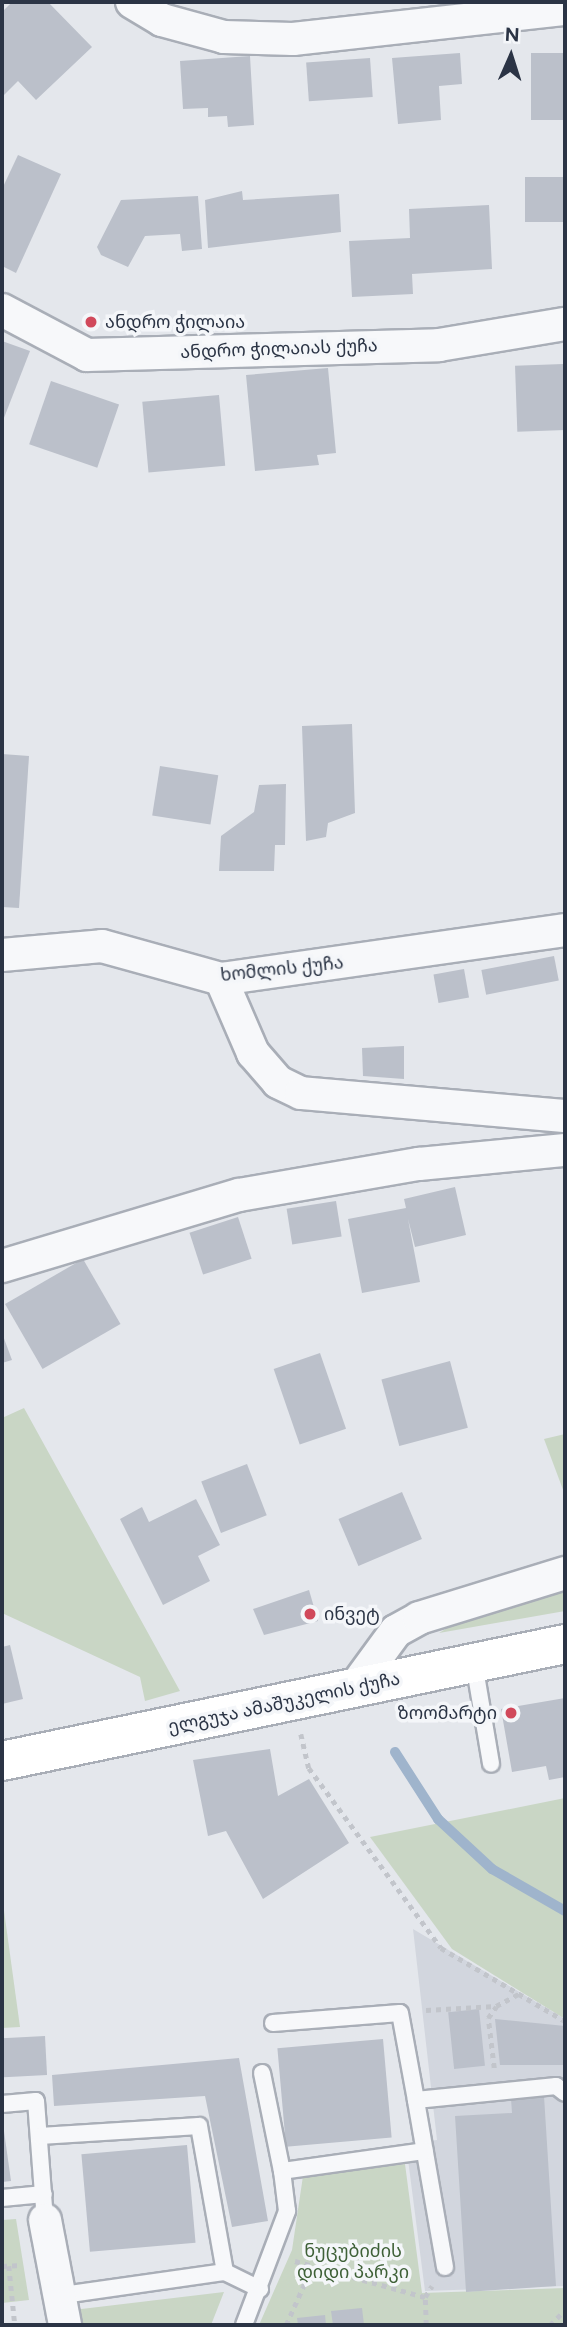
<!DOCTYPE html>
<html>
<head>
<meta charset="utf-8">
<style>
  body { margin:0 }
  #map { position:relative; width:567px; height:2327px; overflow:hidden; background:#e4e7ec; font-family:Figtree,"Noto Sans Georgian",sans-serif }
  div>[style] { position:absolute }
  .built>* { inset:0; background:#d2d6de }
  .green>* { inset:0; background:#c9d6c5 }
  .stream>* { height:10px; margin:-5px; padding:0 5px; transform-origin:5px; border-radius:5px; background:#9fb4cc }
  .building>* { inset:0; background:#bbc0ca; transform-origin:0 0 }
  .path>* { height:4.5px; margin-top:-2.25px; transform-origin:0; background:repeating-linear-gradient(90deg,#c2c5cb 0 5px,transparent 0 10px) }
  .roads { filter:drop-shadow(2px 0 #a9aeb7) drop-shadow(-2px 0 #a9aeb7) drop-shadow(0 2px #a9aeb7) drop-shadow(0 -2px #a9aeb7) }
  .service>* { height:16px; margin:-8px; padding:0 8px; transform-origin:8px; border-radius:8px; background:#f7f8fa }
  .minor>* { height:32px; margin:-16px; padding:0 16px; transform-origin:16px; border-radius:16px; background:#f7f8fa }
  .secondary>* { height:38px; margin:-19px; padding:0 19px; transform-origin:19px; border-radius:19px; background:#fff }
  .dots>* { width:19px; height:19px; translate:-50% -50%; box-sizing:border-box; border:4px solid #f4f6f9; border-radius:50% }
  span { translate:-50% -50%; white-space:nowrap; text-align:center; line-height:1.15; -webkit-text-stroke:7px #f4f6f9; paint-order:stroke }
  .poi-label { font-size:18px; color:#2b3445 }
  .left { translate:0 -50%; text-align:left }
  .right { translate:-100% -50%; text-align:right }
  .street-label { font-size:18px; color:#2b3445 }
  .park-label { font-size:18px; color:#3f6138 }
  .frame { position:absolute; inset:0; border:4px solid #2b3445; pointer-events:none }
  .north { position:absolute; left:476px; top:21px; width:70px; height:70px; -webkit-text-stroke:5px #f4f6f9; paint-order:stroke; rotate:3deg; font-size:19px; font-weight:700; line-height:28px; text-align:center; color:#2b3445 }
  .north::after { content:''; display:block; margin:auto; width:24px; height:32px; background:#2b3445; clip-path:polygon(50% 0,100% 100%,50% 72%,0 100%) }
</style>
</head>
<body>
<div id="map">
  <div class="built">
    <i style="clip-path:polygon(413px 1929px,565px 2019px,565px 2286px,425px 2291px,406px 2144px,437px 2140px)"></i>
  </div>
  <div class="green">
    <i style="clip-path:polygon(24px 1408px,180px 1691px,145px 1701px,140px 1677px,2px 1613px,2px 1418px)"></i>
    <i style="clip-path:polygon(565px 1434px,565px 1495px,544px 1439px)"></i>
    <i style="clip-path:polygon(565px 1584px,565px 1611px,439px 1633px,460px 1620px)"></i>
    <i style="clip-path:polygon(565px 1798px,565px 2019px,452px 1949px,370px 1837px)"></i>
    <i style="clip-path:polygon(2px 1896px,20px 2027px,2px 2028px)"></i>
    <i style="clip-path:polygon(405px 2164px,422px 2293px,565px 2288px,565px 2325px,259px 2325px,292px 2250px,303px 2176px)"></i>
    <i style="clip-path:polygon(16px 2219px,29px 2300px,2px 2303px,2px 2220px)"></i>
    <i style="clip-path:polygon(224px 2292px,211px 2325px,79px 2325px,73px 2310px)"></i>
  </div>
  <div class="stream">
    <i style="left:395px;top:1752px;width:80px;rotate:57.3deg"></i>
    <i style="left:438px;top:1819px;width:74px;rotate:42.8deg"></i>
    <i style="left:492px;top:1869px;width:84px;rotate:29.9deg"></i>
  </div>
  <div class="building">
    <i style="clip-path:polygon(12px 2px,48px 2px,92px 47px,36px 100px,18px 81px,2px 97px,2px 12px)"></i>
    <i style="clip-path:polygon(460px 53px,462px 84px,439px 86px,441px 120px,398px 124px,392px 58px)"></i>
    <i style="left:565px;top:53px;width:67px;height:34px;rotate:90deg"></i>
    <i style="clip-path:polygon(250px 56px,254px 125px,228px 127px,227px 116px,208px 117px,208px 108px,183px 109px,180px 61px)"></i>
    <i style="left:370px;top:58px;width:39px;height:64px;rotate:86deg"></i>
    <i style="clip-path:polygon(18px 155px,61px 174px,16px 273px,2px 266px,2px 189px)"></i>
    <i style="left:565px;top:177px;width:45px;height:40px;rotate:90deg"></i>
    <i style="clip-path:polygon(242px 191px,243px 200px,339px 194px,341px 232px,208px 248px,205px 200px)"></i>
    <i style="clip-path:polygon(198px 196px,202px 249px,182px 251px,180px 234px,145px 236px,128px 267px,101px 255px,97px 247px,121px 200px)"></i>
    <i style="clip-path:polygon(489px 205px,492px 269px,412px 274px,413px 294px,352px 297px,349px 241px,410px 238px,409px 209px)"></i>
    <i style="clip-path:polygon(2px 341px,30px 351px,2px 423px)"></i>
    <i style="left:563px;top:364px;width:66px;height:48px;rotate:88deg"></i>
    <i style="clip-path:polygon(328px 368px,336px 453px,317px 455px,319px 465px,255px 471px,246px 375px)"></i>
    <i style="left:51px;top:381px;width:72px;height:67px;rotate:19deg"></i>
    <i style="left:219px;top:395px;width:71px;height:77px;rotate:85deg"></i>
    <i style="clip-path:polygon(352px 724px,355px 813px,328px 823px,326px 837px,306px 841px,302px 726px)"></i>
    <i style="clip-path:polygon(2px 754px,29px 756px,19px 908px,2px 907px)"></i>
    <i style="left:160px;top:766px;width:59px;height:50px;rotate:9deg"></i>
    <i style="clip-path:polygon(286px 784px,285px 845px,275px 845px,274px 871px,219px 871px,221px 836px,254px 812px,259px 785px)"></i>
    <i style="left:554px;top:956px;width:25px;height:74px;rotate:79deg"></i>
    <i style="left:464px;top:969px;width:29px;height:31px;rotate:80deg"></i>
    <i style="clip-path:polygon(404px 1046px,404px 1079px,363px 1076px,362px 1048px)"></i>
    <i style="clip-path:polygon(455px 1187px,466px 1235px,415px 1247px,408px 1219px,420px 1282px,362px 1293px,348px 1219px,406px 1208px,404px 1199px)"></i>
    <i style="left:336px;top:1201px;width:36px;height:50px;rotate:81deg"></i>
    <i style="left:238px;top:1217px;width:44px;height:51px;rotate:72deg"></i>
    <i style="left:83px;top:1259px;width:75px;height:90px;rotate:60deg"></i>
    <i style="clip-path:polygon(2px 1333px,12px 1360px,2px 1363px)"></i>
    <i style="left:320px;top:1353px;width:80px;height:49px;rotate:71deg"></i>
    <i style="left:450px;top:1361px;width:69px;height:71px;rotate:75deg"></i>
    <i style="left:247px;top:1464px;width:55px;height:49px;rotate:69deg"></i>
    <i style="left:402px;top:1492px;width:51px;height:69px;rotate:67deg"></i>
    <i style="clip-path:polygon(196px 1499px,220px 1545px,198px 1556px,210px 1581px,163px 1605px,120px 1519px,142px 1507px,149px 1522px)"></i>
    <i style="clip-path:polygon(309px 1590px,318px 1621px,264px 1635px,253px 1609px)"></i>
    <i style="clip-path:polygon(10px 1645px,23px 1699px,2px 1704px,2px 1647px)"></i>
    <i style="clip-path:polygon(565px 1698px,565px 1777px,549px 1780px,546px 1766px,512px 1772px,501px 1709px)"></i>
    <i style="clip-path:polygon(270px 1749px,278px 1796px,309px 1779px,349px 1843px,263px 1899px,226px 1831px,208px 1836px,193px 1760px)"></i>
    <i style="left:479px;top:2009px;width:57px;height:31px;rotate:84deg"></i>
    <i style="clip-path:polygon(495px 2019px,565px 2026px,565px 2065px,500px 2065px)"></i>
    <i style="left:45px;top:2036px;width:39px;height:43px;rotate:87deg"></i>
    <i style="left:383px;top:2039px;width:99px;height:106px;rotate:85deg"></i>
    <i style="clip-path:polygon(239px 2058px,268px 2221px,232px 2227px,205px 2096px,54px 2106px,52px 2075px)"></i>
    <i style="clip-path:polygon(544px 2096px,556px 2286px,466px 2292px,455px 2116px,512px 2113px,511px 2099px)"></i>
    <i style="clip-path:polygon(2px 2117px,11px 2181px,2px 2182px)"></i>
    <i style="left:187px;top:2145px;width:98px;height:106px;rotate:85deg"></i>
    <i style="clip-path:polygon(362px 2308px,364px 2325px,333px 2325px,331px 2311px)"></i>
    <i style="clip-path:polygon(325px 2315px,326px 2325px,298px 2325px,297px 2318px)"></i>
  </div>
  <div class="path">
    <i style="left:301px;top:1734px;width:35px;rotate:77deg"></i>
    <i style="left:309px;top:1768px;width:223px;rotate:53.7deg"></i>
    <i style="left:441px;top:1948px;width:144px;rotate:30.5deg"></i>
    <i style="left:426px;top:2010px;width:70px;rotate:-3.3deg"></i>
    <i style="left:496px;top:2006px;width:30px;rotate:-28deg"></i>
    <i style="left:494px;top:2068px;width:50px;rotate:-96.8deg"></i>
    <i style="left:488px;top:2018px;width:14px;rotate:-54deg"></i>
    <i style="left:295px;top:2261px;width:135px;rotate:15.5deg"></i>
    <i style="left:2px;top:2266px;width:19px;rotate:-3deg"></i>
    <i style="left:9px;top:2266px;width:59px;rotate:84.2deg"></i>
    <i style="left:286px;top:2325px;width:61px;rotate:-65.9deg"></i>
    <i style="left:426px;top:2325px;width:28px;rotate:-92deg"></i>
    <i style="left:425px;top:2297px;width:13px;rotate:-58deg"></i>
    <i style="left:550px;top:2325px;width:21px;rotate:-45deg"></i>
  </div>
  <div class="roads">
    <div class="service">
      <i style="left:474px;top:1663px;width:102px;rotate:80.4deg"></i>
      <i style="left:273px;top:2023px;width:127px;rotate:-4.5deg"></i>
      <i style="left:400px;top:2013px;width:88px;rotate:79.6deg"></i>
      <i style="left:262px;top:2073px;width:100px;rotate:78.5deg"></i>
      <i style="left:2px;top:2104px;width:34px;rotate:-5deg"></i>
      <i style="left:36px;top:2101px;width:119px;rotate:85.7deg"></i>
      <i style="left:40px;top:2136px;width:159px;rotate:-3.6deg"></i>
      <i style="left:199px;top:2126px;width:148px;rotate:79.9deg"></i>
      <i style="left:2px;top:2198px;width:42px;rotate:-5.4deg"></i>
      <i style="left:445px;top:2267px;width:169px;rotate:-99.9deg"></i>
      <i style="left:416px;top:2100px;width:141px;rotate:-5.7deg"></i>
      <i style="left:556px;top:2086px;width:11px;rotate:38deg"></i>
      <i style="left:56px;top:2296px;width:171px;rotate:-8.1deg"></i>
      <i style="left:225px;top:2272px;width:39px;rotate:26deg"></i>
      <i style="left:244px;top:2325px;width:122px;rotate:-69.3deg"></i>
      <i style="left:287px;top:2211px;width:40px;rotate:-97.1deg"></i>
      <i style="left:282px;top:2171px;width:144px;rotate:-8deg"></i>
    </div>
    <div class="minor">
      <i style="left:132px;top:2px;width:35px;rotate:31deg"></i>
      <i style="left:162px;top:20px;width:64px;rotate:15.3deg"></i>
      <i style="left:224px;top:37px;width:69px;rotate:1.7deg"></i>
      <i style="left:293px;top:39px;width:274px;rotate:-6.3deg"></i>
      <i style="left:2px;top:310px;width:96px;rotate:27.9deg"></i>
      <i style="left:87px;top:355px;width:352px;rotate:-1.6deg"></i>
      <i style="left:439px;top:345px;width:128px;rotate:-9.5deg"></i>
      <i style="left:2px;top:955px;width:100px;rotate:-5.1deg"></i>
      <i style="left:102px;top:946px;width:123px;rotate:15.5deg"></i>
      <i style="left:221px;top:979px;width:347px;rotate:-8.1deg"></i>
      <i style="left:221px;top:979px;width:81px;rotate:66.6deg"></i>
      <i style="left:253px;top:1053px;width:38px;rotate:49deg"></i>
      <i style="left:278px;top:1082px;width:25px;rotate:26deg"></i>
      <i style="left:301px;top:1093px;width:265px;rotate:5deg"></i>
      <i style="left:2px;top:1266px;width:247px;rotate:-16.7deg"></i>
      <i style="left:239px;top:1195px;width:183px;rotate:-9.8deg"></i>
      <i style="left:419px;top:1164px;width:147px;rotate:-5.5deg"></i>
      <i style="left:355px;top:1687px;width:69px;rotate:-53.8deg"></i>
      <i style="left:396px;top:1631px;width:26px;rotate:-29deg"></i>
      <i style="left:419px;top:1618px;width:153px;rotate:-17.1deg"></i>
      <i style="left:45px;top:2220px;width:107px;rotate:79.2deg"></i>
    </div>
    <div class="secondary">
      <i style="left:2px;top:1761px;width:575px;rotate:-11.74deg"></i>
    </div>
  </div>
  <div class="dots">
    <i style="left:91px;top:322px;background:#d1495b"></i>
    <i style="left:310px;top:1614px;background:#d1495b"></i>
    <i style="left:511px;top:1713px;background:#d1495b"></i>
  </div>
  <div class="poi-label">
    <span class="left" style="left:105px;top:322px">ანდრო ჭილაია</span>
    <span class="left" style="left:324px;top:1614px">ინვეტ</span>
    <span class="right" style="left:497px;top:1713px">ზოომარტი</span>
  </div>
  <div class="street-label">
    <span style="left:279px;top:349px;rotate:-2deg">ანდრო ჭილაიას ქუჩა</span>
    <span style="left:282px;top:969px;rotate:-6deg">ხომლის ქუჩა</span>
    <span style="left:284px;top:1703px;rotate:-12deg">ელგუჯა ამაშუკელის ქუჩა</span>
  </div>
  <div class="park-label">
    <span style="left:353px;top:2262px">ნუცუბიძის<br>დიდი პარკი</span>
  </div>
  <div class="frame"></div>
  <div class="north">N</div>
</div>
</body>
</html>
